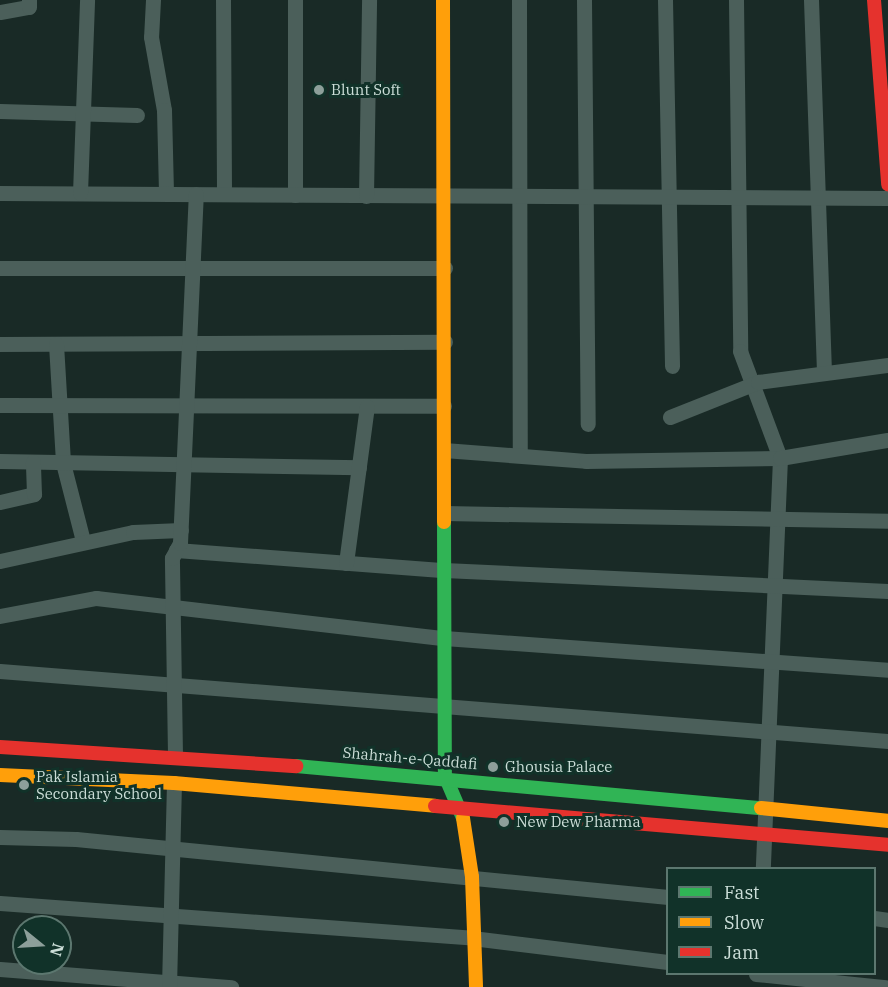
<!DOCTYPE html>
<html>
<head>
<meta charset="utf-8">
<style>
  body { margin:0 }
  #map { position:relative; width:888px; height:987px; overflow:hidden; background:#192a26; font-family:"IBM Plex Serif",serif }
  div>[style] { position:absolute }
  .street>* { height:15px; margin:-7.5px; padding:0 7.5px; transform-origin:7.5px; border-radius:7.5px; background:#4b5f5a }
  .fast>* { height:14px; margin:-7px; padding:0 7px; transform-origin:7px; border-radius:7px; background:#30b455 }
  .slow>* { height:14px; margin:-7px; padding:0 7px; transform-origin:7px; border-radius:7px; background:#ff9f0a }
  .jam>* { height:14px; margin:-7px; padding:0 7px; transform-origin:7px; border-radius:7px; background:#e5322d }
  .dots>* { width:16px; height:16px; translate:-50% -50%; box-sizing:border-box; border:3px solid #113229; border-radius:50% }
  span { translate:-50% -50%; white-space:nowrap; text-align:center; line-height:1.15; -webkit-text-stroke:6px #113229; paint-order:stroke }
  .poi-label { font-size:15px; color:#ccded8 }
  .left { translate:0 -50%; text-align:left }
  .street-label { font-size:15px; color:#ccded8 }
  .legend { position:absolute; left:666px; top:867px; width:210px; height:108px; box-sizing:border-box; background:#113229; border:2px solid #5c776f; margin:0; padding:8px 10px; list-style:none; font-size:18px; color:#ccded8 }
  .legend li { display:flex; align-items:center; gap:12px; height:30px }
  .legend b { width:30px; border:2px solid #5c776f }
  .north { position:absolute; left:12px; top:915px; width:60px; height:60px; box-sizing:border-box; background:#113229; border:2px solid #5c776f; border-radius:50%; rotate:108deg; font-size:16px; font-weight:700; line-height:24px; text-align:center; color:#ccded8 }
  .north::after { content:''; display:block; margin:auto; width:21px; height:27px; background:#8d9f9a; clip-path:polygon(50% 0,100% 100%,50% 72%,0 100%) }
</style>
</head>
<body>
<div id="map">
  <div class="street">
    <i style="left:153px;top:0;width:37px;rotate:93deg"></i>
    <i style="left:151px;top:37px;width:74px;rotate:79.9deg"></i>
    <i style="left:164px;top:110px;width:83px;rotate:88.6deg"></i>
    <i style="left:223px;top:0;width:194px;rotate:89.7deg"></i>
    <i style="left:295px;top:0;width:195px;rotate:90deg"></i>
    <i style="left:519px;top:0;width:455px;rotate:89.9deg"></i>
    <i style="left:584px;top:0;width:424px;rotate:89.5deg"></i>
    <i style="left:665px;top:0;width:366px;rotate:88.9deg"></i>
    <i style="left:736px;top:0;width:351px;rotate:89.3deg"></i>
    <i style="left:740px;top:351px;width:114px;rotate:69.5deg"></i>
    <i style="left:780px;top:458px;width:410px;rotate:92.4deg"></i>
    <i style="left:811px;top:0;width:373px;rotate:88deg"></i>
    <i style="left:0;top:12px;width:29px;rotate:-10deg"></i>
    <i style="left:29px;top:7px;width:7px;rotate:-90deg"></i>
    <i style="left:0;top:111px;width:137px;rotate:1.7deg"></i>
    <i style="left:0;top:193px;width:888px;rotate:0.32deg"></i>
    <i style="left:80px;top:193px;width:193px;rotate:-87.9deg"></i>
    <i style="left:366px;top:196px;width:196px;rotate:-89.1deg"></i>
    <i style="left:0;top:268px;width:445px"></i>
    <i style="left:0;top:344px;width:445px;rotate:-0.3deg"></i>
    <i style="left:56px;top:344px;width:119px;rotate:86.6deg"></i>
    <i style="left:63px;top:463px;width:81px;rotate:75.6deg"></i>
    <i style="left:0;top:405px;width:444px;rotate:0.1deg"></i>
    <i style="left:670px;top:417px;width:95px;rotate:-21.7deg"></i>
    <i style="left:758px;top:382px;width:131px;rotate:-7.5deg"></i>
    <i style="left:444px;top:450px;width:142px;rotate:4.4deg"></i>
    <i style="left:586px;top:461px;width:194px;rotate:-0.9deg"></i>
    <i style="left:780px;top:458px;width:109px;rotate:-9.5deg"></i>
    <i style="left:0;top:461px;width:359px;rotate:1deg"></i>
    <i style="left:0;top:502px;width:35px;rotate:-13deg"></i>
    <i style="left:34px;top:494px;width:32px;rotate:-92deg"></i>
    <i style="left:444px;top:513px;width:444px;rotate:1deg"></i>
    <i style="left:176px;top:550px;width:269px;rotate:4.3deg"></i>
    <i style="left:444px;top:570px;width:444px;rotate:2.7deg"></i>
    <i style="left:0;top:561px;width:136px;rotate:-12.3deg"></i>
    <i style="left:133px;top:532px;width:48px;rotate:-2.4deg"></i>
    <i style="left:346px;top:563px;width:158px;rotate:-82.4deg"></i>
    <i style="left:0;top:616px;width:98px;rotate:-10.6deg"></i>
    <i style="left:96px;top:598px;width:350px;rotate:6.6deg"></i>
    <i style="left:444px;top:638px;width:445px;rotate:4.1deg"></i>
    <i style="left:0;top:671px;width:891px;rotate:4.51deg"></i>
    <i style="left:175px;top:755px;width:197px;rotate:-90.9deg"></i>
    <i style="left:172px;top:558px;width:17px;rotate:-62deg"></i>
    <i style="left:180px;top:543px;width:349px;rotate:-87.4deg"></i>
    <i style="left:0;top:837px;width:76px;rotate:1.5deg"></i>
    <i style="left:76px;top:839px;width:595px;rotate:5.6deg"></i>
    <i style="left:0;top:903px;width:473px;rotate:4.2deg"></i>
    <i style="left:472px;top:938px;width:197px;rotate:7deg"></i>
    <i style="left:874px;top:918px;width:14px;rotate:8deg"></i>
    <i style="left:0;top:969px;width:232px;rotate:4.5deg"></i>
    <i style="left:756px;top:974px;width:130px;rotate:5.8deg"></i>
    <i style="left:169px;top:987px;width:204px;rotate:-88.6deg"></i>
  </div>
  <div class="fast">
    <i style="left:444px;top:522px;width:254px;rotate:89.8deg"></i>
    <i style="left:445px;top:776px;width:46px;rotate:66.8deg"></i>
    <i style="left:296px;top:766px;width:467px;rotate:5.2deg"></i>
  </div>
  <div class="slow">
    <i style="left:443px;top:0;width:522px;rotate:89.89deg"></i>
    <i style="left:0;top:775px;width:174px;rotate:2.6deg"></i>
    <i style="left:174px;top:783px;width:262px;rotate:5deg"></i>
    <i style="left:761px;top:808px;width:128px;rotate:5.8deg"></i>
    <i style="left:463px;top:818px;width:60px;rotate:81.3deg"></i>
    <i style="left:472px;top:877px;width:110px;rotate:87.9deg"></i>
  </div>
  <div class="jam">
    <i style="left:874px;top:0;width:185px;rotate:85.6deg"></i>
    <i style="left:0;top:747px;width:297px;rotate:3.7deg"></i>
    <i style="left:435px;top:806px;width:455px;rotate:4.9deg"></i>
  </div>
  <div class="dots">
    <i style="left:319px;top:90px;background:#8d9f9a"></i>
    <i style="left:493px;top:767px;background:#8d9f9a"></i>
    <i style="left:24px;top:785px;background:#8d9f9a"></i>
    <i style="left:504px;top:822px;background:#8d9f9a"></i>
  </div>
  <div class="poi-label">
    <span class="left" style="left:331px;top:90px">Blunt Soft</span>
    <span class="left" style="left:505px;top:767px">Ghousia Palace</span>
    <span class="left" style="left:36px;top:785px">Pak Islamia<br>Secondary School</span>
    <span class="left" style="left:516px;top:822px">New Dew Pharma</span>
  </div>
  <div class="street-label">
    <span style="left:410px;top:758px;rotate:5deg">Shahrah-e-Qaddafi</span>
  </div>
  <ul class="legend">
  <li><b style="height:8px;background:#30b455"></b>Fast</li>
  <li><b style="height:8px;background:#ff9f0a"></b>Slow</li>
  <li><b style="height:8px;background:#e5322d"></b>Jam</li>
  </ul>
  <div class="north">N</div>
</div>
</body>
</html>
